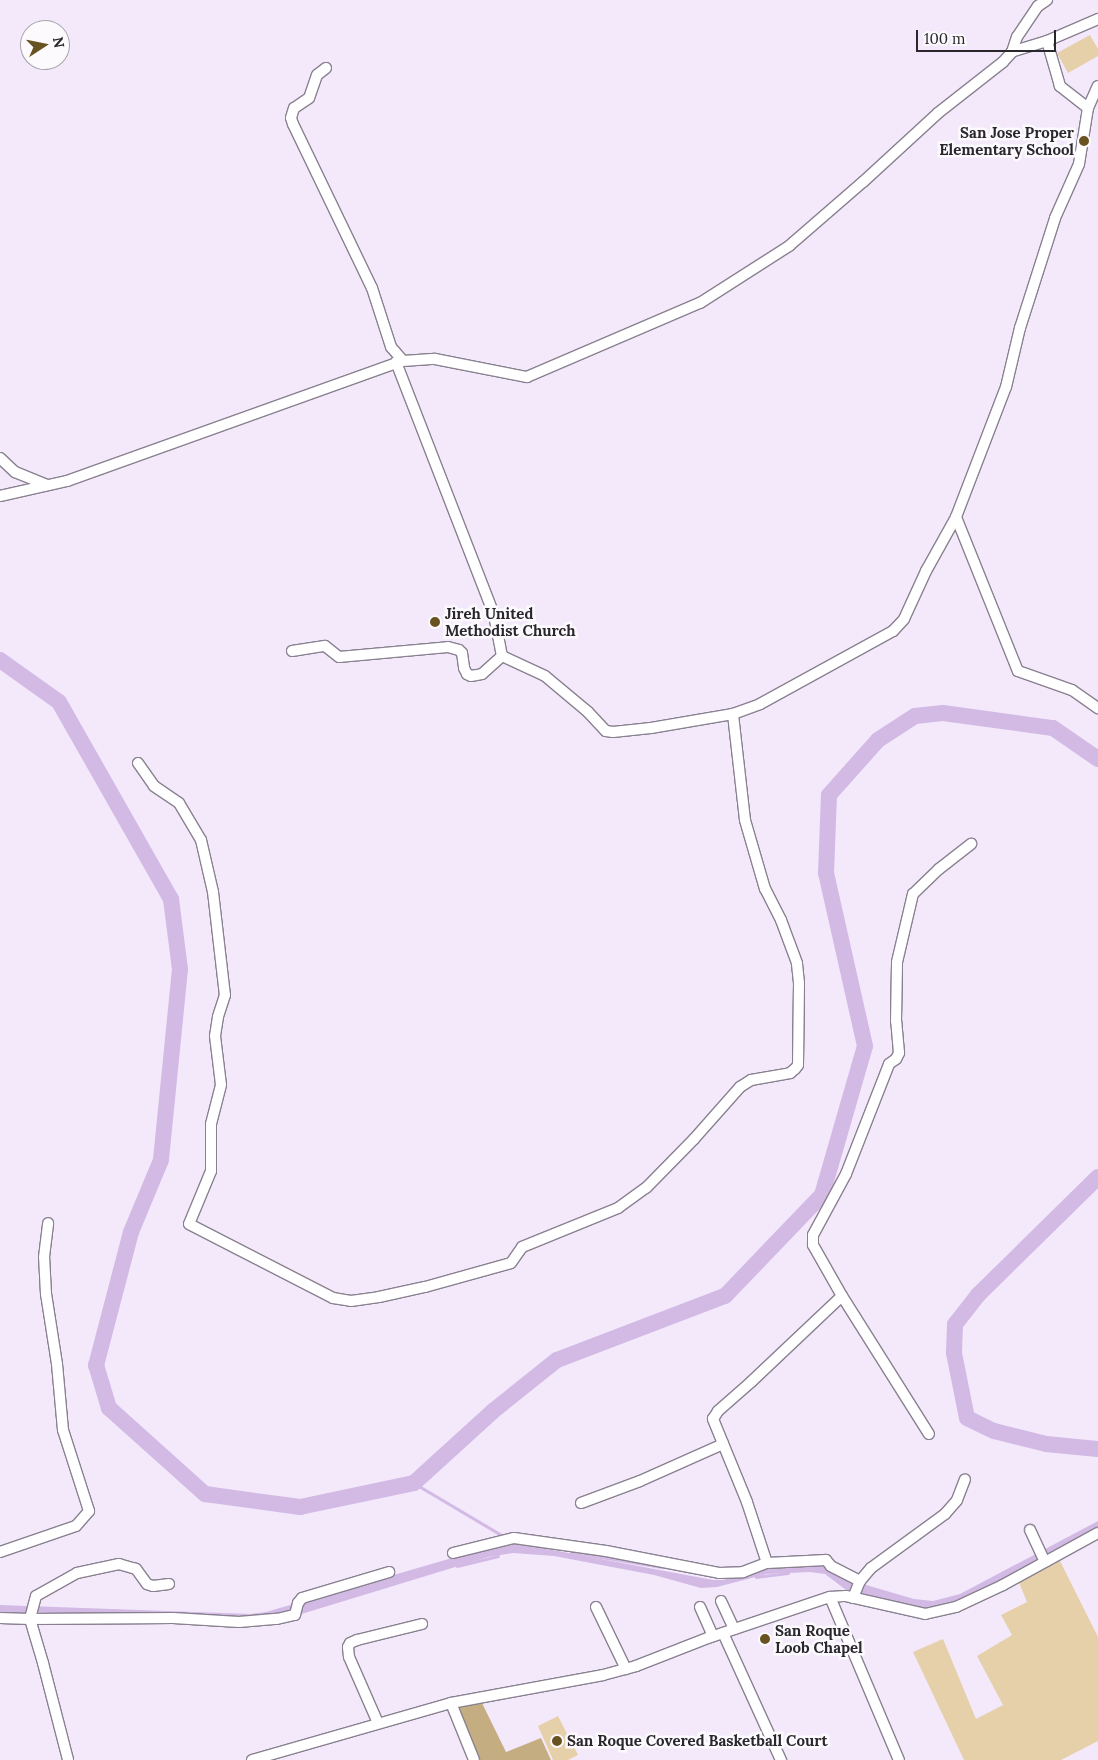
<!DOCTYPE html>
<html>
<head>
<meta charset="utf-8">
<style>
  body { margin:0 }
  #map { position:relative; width:1098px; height:1760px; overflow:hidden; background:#f3e9fb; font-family:Lora,serif }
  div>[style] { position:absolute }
  .green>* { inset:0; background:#e5d0aa }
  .forest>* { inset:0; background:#c5ad82 }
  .water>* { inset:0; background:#d2bae5 }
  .stream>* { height:2.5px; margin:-1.25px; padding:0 1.25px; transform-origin:1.25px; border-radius:1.25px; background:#d2bae5 }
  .river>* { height:16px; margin:-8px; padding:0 8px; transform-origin:8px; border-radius:8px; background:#d2bae5 }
  .roads { filter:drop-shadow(1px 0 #898190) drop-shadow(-1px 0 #898190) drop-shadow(0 1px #898190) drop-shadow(0 -1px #898190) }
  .minor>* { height:10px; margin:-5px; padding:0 5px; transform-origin:5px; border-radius:5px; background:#fff }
  .dots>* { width:14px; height:14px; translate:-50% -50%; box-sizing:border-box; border:2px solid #fcfafd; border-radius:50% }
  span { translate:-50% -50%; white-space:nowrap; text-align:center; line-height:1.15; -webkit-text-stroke:5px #fcfafd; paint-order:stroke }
  .poi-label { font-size:15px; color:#29262c; font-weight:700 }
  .right { translate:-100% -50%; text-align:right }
  .left { translate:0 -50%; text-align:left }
  .north { position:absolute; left:20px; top:20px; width:50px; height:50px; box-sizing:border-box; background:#fcfafd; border:1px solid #a8a5a9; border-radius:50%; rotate:79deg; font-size:14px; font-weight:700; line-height:20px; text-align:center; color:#29262c }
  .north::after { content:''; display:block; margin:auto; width:18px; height:22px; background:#695222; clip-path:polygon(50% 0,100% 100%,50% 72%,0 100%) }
  .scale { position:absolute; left:916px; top:30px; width:140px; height:22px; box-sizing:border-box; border:2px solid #29262c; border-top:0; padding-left:6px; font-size:15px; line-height:18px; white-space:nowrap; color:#29262c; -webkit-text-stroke:4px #fcfafd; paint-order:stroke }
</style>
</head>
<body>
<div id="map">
  <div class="green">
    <i style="clip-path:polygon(1090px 35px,1098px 49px,1098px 56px,1068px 73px,1057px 53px)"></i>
    <i style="clip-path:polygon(1059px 1559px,1098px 1637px,1098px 1741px,1061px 1760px,964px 1760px,913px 1652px,943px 1639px,976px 1719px,1003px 1705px,977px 1656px,1012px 1635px,1001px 1615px,1027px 1602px,1018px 1580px)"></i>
    <i style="clip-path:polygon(558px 1716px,578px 1755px,568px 1760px,553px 1760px,538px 1726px)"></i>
  </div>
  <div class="forest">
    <i style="clip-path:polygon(481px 1701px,506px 1752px,541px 1738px,551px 1760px,471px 1760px,448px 1708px)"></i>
  </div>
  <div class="water">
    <i style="clip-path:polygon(1098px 1521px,1098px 1529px,969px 1598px,924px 1611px,859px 1596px,846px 1590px,825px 1574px,810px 1572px,767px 1574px,717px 1587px,701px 1588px,654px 1575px,554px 1556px,513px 1553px,488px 1557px,295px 1616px,254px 1626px,143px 1622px,0 1614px,0 1605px,251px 1614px,266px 1612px,490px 1547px,515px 1543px,713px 1580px,723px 1580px,765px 1568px,809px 1564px,825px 1567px,856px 1582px,914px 1599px,933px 1601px,960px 1594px)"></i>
  </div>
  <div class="stream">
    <i style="left:414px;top:1483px;width:106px;rotate:30.7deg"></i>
    <i style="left:571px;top:1552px;width:92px;rotate:9.4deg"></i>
    <i style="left:457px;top:1566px;width:42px;rotate:-13.7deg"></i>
    <i style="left:756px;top:1577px;width:32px;rotate:-7deg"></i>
  </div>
  <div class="river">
    <i style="left:0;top:660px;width:72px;rotate:35.4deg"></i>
    <i style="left:59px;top:702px;width:227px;rotate:60.4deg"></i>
    <i style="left:171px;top:899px;width:71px;rotate:82.7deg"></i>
    <i style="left:180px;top:969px;width:192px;rotate:95.7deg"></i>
    <i style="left:161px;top:1160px;width:78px;rotate:112.6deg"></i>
    <i style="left:131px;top:1232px;width:138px;rotate:104.7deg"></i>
    <i style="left:96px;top:1365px;width:45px;rotate:73.2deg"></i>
    <i style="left:109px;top:1408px;width:129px;rotate:41.9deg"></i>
    <i style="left:205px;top:1494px;width:96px;rotate:7.8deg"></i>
    <i style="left:300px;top:1507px;width:116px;rotate:-11.9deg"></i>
    <i style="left:414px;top:1483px;width:107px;rotate:-42.3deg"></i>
    <i style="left:493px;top:1411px;width:82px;rotate:-38.6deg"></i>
    <i style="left:557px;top:1360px;width:180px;rotate:-20.9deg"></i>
    <i style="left:725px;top:1296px;width:140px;rotate:-46.2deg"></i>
    <i style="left:822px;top:1195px;width:155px;rotate:-73.9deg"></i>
    <i style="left:865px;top:1046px;width:177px;rotate:-102.7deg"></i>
    <i style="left:826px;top:873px;width:78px;rotate:-87.8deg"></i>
    <i style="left:829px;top:795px;width:74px;rotate:-48.3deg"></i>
    <i style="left:878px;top:740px;width:44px;rotate:-33deg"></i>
    <i style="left:915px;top:716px;width:28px;rotate:-6deg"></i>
    <i style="left:943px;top:713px;width:111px;rotate:7.8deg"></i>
    <i style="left:1053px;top:728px;width:55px;rotate:34.6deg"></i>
    <i style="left:1098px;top:1177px;width:168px;rotate:135.5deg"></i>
    <i style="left:978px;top:1295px;width:37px;rotate:128deg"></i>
    <i style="left:955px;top:1324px;width:29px;rotate:92deg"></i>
    <i style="left:954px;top:1353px;width:66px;rotate:78.7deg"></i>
    <i style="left:967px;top:1418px;width:30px;rotate:26deg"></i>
    <i style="left:994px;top:1431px;width:54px;rotate:14deg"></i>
    <i style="left:1046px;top:1444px;width:52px;rotate:5.5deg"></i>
  </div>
  <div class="roads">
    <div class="minor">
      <i style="left:1047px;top:41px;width:56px;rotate:-23.3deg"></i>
      <i style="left:326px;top:68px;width:11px;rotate:142deg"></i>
      <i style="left:317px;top:75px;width:24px;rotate:109deg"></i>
      <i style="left:309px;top:98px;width:18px;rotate:146deg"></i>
      <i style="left:294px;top:108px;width:10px;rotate:107deg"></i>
      <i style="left:291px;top:118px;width:6px;rotate:72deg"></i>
      <i style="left:293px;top:124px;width:182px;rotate:64.3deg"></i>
      <i style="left:372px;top:288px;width:62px;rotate:72.1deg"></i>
      <i style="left:391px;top:347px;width:18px;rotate:49deg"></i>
      <i style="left:1088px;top:108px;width:24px;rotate:-66deg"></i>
      <i style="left:396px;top:362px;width:271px;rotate:68.8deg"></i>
      <i style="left:494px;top:615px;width:42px;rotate:79deg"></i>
      <i style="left:0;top:458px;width:21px;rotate:43deg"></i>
      <i style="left:15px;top:472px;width:35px;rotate:22deg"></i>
      <i style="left:0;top:496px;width:69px;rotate:-12.6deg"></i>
      <i style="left:67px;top:481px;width:357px;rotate:-19.7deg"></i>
      <i style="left:403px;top:361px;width:32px;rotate:-4deg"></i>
      <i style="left:435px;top:359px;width:94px;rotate:11.1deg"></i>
      <i style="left:527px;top:377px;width:188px;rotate:-23.2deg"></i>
      <i style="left:700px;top:303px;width:106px;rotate:-32.6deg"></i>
      <i style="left:789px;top:246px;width:98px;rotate:-40.9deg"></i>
      <i style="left:863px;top:182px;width:102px;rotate:-42.6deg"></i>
      <i style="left:938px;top:113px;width:83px;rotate:-38.1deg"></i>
      <i style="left:1003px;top:62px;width:13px;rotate:-48deg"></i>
      <i style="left:1012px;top:52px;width:16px;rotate:-72deg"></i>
      <i style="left:1017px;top:37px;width:37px;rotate:-56deg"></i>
      <i style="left:1038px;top:6px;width:11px;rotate:-34deg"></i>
      <i style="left:956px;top:517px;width:166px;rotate:68.1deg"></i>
      <i style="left:1018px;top:671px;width:57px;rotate:19.4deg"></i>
      <i style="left:1072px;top:690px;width:32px;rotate:35deg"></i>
      <i style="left:292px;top:651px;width:33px;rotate:-9deg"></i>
      <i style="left:325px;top:646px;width:18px;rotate:38deg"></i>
      <i style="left:339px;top:657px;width:109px;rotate:-5.2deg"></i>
      <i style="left:448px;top:647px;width:11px;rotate:15deg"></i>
      <i style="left:459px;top:650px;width:4px;rotate:45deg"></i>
      <i style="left:462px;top:653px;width:15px;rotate:82deg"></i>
      <i style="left:464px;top:668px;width:7px;rotate:63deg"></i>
      <i style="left:467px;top:674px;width:4px;rotate:27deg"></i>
      <i style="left:471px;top:676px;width:11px;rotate:-10deg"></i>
      <i style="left:482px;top:674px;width:27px;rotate:-42deg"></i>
      <i style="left:502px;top:656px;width:47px;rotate:24.9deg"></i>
      <i style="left:545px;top:676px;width:56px;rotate:39.9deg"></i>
      <i style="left:588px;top:712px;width:26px;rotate:47deg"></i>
      <i style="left:606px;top:731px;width:7px;rotate:8deg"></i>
      <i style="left:613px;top:732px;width:38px;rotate:-6deg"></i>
      <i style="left:651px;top:728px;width:83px;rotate:-9.7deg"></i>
      <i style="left:733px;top:714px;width:29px;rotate:-20deg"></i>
      <i style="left:760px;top:704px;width:152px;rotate:-28.8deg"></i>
      <i style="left:893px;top:631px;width:16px;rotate:-47deg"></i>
      <i style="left:904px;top:619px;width:53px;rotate:-65.4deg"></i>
      <i style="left:926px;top:571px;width:62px;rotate:-60.9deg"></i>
      <i style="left:956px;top:517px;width:139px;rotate:-69deg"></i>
      <i style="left:1006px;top:387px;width:61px;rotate:-76.7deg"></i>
      <i style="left:1020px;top:328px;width:115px;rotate:-72.3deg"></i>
      <i style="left:1055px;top:218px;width:59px;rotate:-66deg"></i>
      <i style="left:1079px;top:164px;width:57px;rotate:-80.9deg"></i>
      <i style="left:1088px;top:108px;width:36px;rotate:-142deg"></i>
      <i style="left:1060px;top:86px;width:47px;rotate:-106.1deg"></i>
      <i style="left:1047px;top:41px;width:37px;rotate:163deg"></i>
      <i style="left:138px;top:763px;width:28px;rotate:55deg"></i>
      <i style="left:154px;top:786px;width:30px;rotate:34deg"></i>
      <i style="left:179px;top:803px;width:43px;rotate:59.3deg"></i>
      <i style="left:201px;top:840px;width:53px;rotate:77deg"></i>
      <i style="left:213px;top:892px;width:104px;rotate:83.4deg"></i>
      <i style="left:225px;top:995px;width:23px;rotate:108deg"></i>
      <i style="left:218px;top:1017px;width:19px;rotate:99deg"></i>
      <i style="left:215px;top:1036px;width:49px;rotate:83deg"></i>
      <i style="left:221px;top:1085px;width:40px;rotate:104.4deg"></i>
      <i style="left:211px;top:1124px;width:47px;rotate:90deg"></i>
      <i style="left:211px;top:1171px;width:57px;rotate:112.5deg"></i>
      <i style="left:189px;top:1224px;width:162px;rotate:27.2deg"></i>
      <i style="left:333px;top:1298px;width:18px;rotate:9deg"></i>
      <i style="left:351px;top:1301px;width:28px;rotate:-8deg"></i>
      <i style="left:379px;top:1297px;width:47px;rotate:-12.3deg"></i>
      <i style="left:425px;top:1287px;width:89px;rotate:-15.6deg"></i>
      <i style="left:511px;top:1263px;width:19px;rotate:-55deg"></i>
      <i style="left:522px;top:1247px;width:104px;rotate:-22.1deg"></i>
      <i style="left:618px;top:1208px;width:34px;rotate:-36deg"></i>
      <i style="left:646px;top:1188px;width:69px;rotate:-45.6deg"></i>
      <i style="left:694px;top:1139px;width:69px;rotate:-48.5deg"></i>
      <i style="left:740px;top:1087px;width:13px;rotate:-32deg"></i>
      <i style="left:751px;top:1080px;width:40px;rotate:-10deg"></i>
      <i style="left:790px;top:1073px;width:6px;rotate:-39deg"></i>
      <i style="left:795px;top:1069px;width:5px;rotate:-53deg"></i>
      <i style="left:798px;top:1065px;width:82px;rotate:-89.3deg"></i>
      <i style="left:799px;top:983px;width:20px;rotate:-96deg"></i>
      <i style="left:797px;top:963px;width:46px;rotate:-110.4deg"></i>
      <i style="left:781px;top:920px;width:35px;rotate:-117deg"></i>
      <i style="left:765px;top:889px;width:72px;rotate:-106.2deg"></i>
      <i style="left:745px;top:820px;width:107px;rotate:-96.5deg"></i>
      <i style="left:842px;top:1296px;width:59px;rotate:-119.6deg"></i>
      <i style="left:813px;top:1245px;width:10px;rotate:-90deg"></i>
      <i style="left:813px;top:1235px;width:69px;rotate:-61.6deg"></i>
      <i style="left:846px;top:1174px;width:118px;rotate:-68.6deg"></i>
      <i style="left:889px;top:1064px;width:9px;rotate:-36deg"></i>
      <i style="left:896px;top:1059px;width:7px;rotate:-63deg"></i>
      <i style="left:899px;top:1053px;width:32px;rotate:-95deg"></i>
      <i style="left:896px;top:1021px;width:59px;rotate:-89deg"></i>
      <i style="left:897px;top:962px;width:70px;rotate:-76.8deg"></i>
      <i style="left:913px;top:894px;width:36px;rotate:-44deg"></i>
      <i style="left:939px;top:869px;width:41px;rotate:-38deg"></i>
      <i style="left:581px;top:1503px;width:63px;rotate:-20.4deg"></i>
      <i style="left:640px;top:1481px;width:91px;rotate:-24deg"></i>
      <i style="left:1030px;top:1530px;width:35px;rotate:65deg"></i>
      <i style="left:0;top:1552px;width:80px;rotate:-18.9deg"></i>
      <i style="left:76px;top:1526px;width:20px;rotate:-49deg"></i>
      <i style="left:89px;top:1511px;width:85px;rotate:-107.8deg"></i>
      <i style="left:63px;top:1430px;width:66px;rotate:-95.2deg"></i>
      <i style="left:57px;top:1364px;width:71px;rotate:-98.9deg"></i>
      <i style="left:46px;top:1294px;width:37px;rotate:-93deg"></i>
      <i style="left:44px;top:1257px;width:34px;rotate:-83deg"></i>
      <i style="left:453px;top:1553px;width:63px;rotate:-13.8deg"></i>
      <i style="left:514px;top:1538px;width:93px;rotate:8deg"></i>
      <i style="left:606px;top:1551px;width:115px;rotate:11deg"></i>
      <i style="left:719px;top:1573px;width:24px;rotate:-2deg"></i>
      <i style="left:743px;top:1572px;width:26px;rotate:-21deg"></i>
      <i style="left:860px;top:1581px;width:33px;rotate:-153deg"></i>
      <i style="left:831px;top:1566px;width:8px;rotate:-130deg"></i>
      <i style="left:826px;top:1560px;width:59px;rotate:177.1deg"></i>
      <i style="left:767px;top:1563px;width:64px;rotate:-108.2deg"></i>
      <i style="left:747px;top:1502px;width:90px;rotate:-112.3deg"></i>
      <i style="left:713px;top:1419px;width:9px;rotate:-58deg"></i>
      <i style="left:718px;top:1411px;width:44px;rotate:-41.3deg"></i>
      <i style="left:751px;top:1382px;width:125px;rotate:-43.4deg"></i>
      <i style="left:842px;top:1296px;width:163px;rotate:57.8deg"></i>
      <i style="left:169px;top:1584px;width:16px;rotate:173deg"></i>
      <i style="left:153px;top:1586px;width:6px;rotate:-162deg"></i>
      <i style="left:147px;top:1584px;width:19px;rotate:-126deg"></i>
      <i style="left:136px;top:1569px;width:18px;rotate:-164deg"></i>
      <i style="left:119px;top:1564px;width:43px;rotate:167.9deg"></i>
      <i style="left:77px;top:1573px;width:47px;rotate:150.7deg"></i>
      <i style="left:36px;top:1596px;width:24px;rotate:105deg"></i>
      <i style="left:30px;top:1619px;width:143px;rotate:-0.4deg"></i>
      <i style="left:173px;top:1618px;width:66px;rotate:3.5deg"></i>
      <i style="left:239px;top:1622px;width:38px;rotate:-5deg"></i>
      <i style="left:277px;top:1619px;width:18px;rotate:-13deg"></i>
      <i style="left:295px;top:1615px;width:12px;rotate:-76deg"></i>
      <i style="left:298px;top:1603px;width:6px;rotate:-51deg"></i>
      <i style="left:302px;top:1598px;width:91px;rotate:-16.6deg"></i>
      <i style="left:830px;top:1597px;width:177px;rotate:67.1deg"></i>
      <i style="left:853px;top:1598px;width:18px;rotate:-68deg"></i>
      <i style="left:860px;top:1581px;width:17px;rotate:-50deg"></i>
      <i style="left:871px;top:1568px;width:92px;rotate:-36.1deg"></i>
      <i style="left:945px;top:1514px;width:18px;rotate:-49deg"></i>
      <i style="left:957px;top:1500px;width:22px;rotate:-69deg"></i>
      <i style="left:721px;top:1601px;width:31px;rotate:65deg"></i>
      <i style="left:596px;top:1607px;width:69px;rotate:64.2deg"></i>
      <i style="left:700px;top:1607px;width:32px;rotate:66deg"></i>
      <i style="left:0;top:1618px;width:30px;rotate:2deg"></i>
      <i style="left:30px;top:1619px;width:46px;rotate:73.5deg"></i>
      <i style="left:43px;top:1663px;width:100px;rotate:75.5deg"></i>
      <i style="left:723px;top:1633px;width:140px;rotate:65.5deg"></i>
      <i style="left:451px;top:1703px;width:61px;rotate:68deg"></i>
      <i style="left:378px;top:1723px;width:72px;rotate:-113.7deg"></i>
      <i style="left:349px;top:1657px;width:10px;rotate:-96deg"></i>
      <i style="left:348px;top:1647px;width:4px;rotate:-63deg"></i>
      <i style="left:350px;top:1643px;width:8px;rotate:-23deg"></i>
      <i style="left:357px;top:1640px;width:67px;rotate:-13.8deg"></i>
      <i style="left:252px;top:1760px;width:207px;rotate:-16deg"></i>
      <i style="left:451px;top:1703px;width:155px;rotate:-10.4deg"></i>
      <i style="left:603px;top:1675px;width:34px;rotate:-15deg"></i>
      <i style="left:636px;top:1666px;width:77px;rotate:-21.3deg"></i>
      <i style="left:708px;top:1638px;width:129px;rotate:-18.6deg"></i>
      <i style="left:830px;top:1597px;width:16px;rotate:-4deg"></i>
      <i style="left:846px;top:1596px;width:81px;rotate:12.8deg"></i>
      <i style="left:925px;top:1614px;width:32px;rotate:-13deg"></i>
      <i style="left:956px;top:1607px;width:52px;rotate:-25.1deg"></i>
      <i style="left:1003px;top:1585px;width:108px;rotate:-28.7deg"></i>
    </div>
  </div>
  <div class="dots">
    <i style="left:1084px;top:141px;background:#695222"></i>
    <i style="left:435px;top:622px;background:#695222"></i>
    <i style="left:765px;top:1639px;background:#695222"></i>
    <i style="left:557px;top:1741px;background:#695222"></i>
  </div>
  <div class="poi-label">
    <span class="right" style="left:1074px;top:141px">San Jose Proper<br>Elementary School</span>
    <span class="left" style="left:445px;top:622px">Jireh United<br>Methodist Church</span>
    <span class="left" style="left:775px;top:1639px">San Roque<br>Loob Chapel</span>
    <span class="left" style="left:567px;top:1741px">San Roque Covered Basketball Court</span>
  </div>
  <div class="north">N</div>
  <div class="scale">100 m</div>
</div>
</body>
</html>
